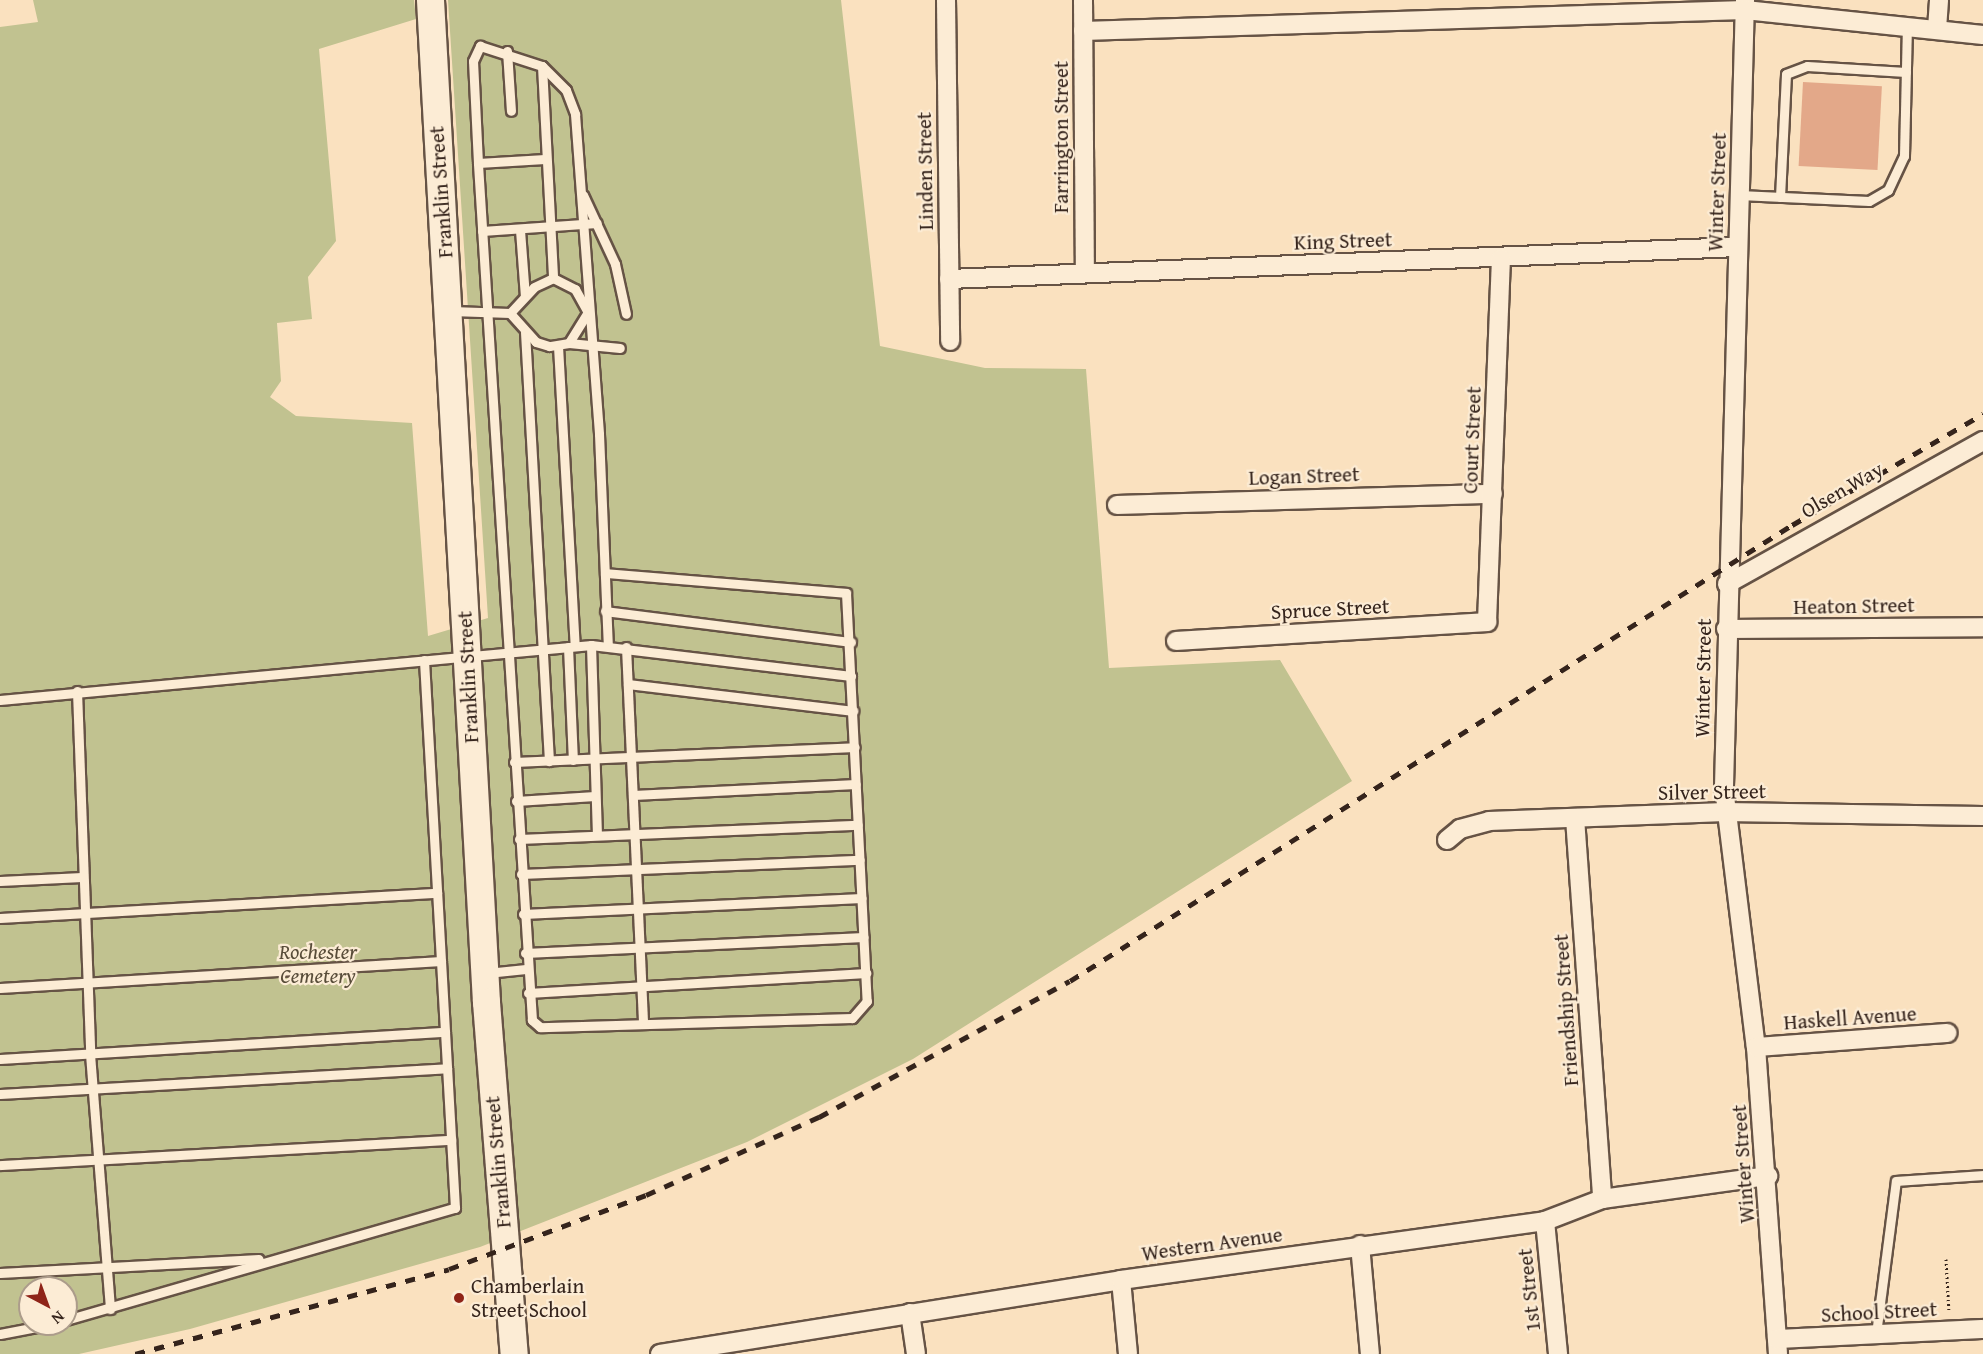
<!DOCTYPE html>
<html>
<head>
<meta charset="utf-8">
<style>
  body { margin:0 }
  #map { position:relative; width:1983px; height:1354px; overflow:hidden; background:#fae1bf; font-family:"Gentium Book Plus",serif }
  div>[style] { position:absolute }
  .green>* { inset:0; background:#c1c290 }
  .building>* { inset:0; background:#e3a889; transform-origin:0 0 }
  .path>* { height:3px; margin-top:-1.5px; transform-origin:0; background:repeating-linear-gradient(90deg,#35241c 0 1.5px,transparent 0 4.5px) }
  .roads { filter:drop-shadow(2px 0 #665345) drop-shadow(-2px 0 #665345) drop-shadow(0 2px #665345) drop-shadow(0 -2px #665345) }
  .lane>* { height:9px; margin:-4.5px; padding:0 4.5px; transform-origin:4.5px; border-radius:4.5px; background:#fcecd5 }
  .street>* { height:18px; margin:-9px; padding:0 9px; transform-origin:9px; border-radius:9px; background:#fcecd5 }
  .secondary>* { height:27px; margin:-13.5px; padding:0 13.5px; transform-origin:13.5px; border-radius:13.5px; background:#fcecd5 }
  .rail>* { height:4.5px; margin-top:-2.25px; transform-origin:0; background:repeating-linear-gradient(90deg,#35241c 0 10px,transparent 0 20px) }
  .dots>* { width:16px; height:16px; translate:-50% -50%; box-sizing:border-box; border:3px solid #fcecd5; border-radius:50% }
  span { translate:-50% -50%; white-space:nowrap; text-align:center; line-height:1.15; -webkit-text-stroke:4.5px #fcecd5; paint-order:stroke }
  .street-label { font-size:21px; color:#35241c }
  .park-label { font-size:21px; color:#584c39; font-style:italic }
  .poi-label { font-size:21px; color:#35241c }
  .left { translate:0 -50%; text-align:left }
  .north { position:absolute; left:18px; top:1276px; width:60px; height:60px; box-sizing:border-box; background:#fcecd5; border:2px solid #ac9c8b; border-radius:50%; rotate:139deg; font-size:16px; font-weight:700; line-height:24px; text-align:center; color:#35241c }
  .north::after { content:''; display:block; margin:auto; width:21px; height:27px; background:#8f2418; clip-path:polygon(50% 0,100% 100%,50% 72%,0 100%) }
</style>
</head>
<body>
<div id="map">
  <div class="green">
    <i style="clip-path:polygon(evenodd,33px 0,414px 0,416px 19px,319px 49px,336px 241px,308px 277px,312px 319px,277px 323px,281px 381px,270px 397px,296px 416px,412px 423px,428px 636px,488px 618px,448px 0,841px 0,880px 346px,985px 368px,1086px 369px,1109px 668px,1280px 660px,1352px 781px,913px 1059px,747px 1142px,480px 1247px,190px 1329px,79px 1354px,0 1354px,0 27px,38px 22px,33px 0,30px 1288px,66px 1288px,66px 1324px,30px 1324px,30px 1288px)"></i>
  </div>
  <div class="building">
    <i style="left:1803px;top:82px;width:79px;height:84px;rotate:3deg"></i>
  </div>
  <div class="path">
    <i style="left:1946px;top:1259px;width:53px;rotate:86.8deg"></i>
  </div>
  <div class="roads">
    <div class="lane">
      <i style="left:507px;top:51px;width:60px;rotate:86.2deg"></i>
      <i style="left:542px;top:66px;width:212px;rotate:87deg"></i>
      <i style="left:478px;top:163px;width:67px;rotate:-3.4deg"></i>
      <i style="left:583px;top:195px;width:76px;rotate:65.1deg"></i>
      <i style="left:615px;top:264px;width:51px;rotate:77.6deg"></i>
      <i style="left:1739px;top:195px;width:130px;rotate:2.6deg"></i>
      <i style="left:1869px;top:201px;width:22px;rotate:-30deg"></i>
      <i style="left:1888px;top:190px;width:38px;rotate:-65deg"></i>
      <i style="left:1904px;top:156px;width:131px;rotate:-88.7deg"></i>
      <i style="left:1780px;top:197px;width:123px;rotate:-87.2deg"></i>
      <i style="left:1786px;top:74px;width:22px;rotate:-21deg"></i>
      <i style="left:1807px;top:66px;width:99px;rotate:3.5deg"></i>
      <i style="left:520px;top:230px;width:66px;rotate:85.7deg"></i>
      <i style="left:482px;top:231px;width:115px;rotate:-4deg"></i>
      <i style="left:553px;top:278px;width:25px;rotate:27deg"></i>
      <i style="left:575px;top:289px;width:26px;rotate:61deg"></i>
      <i style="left:588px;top:312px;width:36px;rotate:122deg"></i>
      <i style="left:569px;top:343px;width:20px;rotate:171deg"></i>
      <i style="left:549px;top:346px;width:14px;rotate:-163deg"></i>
      <i style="left:536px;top:342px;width:39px;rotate:-132deg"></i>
      <i style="left:510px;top:313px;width:35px;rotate:-47deg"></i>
      <i style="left:534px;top:287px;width:21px;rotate:-25deg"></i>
      <i style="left:451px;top:311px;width:59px;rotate:1.9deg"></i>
      <i style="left:525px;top:332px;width:430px;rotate:86.8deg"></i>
      <i style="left:569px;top:343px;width:51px;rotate:5.6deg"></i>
      <i style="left:558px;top:346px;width:300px;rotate:86.8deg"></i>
      <i style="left:605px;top:573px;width:242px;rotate:4.7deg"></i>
      <i style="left:846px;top:593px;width:409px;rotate:87.1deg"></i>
      <i style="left:867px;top:1001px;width:23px;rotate:131deg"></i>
      <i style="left:852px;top:1018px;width:312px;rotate:178.3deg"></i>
      <i style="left:540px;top:1027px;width:11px;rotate:-139deg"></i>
      <i style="left:532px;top:1020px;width:859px;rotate:-93.61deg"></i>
      <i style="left:478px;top:163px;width:102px;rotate:-92.8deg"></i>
      <i style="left:473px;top:61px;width:17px;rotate:-65deg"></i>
      <i style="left:480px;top:46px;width:65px;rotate:17.9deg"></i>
      <i style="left:542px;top:66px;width:34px;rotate:45deg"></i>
      <i style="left:566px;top:90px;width:26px;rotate:69deg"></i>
      <i style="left:575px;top:114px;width:321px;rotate:85.7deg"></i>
      <i style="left:599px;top:434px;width:211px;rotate:87.6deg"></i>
      <i style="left:605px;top:611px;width:248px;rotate:7.2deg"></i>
      <i style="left:591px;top:645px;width:190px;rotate:88.2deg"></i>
      <i style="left:568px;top:647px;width:113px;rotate:87.5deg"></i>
      <i style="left:626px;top:647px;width:374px;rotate:87.4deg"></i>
      <i style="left:628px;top:684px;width:227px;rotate:6.8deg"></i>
      <i style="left:77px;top:691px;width:363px;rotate:87.9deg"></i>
      <i style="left:90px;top:1054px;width:256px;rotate:85.5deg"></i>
      <i style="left:0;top:700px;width:594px;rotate:-5.32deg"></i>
      <i style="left:591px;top:645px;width:262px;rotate:6.8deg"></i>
      <i style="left:514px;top:762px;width:341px;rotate:-2.5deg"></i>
      <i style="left:633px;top:795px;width:223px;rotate:-2.8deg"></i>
      <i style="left:516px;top:801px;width:79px;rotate:-3.6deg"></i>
      <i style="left:519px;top:839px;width:339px;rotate:-2.4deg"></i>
      <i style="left:521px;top:874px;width:339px;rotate:-2.4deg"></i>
      <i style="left:0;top:881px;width:82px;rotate:-2.8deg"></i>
      <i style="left:523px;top:914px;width:339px;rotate:-2.7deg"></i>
      <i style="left:0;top:918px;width:438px;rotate:-3.3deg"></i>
      <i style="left:525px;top:953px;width:339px;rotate:-2.7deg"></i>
      <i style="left:487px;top:973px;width:39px;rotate:-6deg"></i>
      <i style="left:0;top:988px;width:442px;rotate:-3.5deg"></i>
      <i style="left:528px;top:993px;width:339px;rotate:-3.4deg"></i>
      <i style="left:0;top:1059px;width:446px;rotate:-3.5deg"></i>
      <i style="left:0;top:1094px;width:448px;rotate:-3.3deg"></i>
      <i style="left:0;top:1165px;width:452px;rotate:-3.2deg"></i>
      <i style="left:0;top:1273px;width:259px;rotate:-3.1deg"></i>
      <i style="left:66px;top:1320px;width:405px;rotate:-16.1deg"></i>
      <i style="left:455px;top:1208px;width:549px;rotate:-93.24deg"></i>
      <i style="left:0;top:1334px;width:53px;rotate:-10.9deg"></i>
      <i style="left:1876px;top:1334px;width:154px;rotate:-82.6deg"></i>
      <i style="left:1896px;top:1181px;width:87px;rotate:-3.9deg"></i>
    </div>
    <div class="street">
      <i style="left:946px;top:0;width:341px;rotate:89.3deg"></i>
      <i style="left:1083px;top:0;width:273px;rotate:89.6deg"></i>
      <i style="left:1745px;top:0;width:788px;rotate:91.53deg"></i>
      <i style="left:1724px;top:788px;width:261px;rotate:83deg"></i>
      <i style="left:1756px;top:1047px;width:308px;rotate:85.9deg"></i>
      <i style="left:1937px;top:29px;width:29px;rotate:-86deg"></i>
      <i style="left:1083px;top:31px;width:662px;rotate:-1.82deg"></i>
      <i style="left:1745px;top:10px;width:239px;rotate:6deg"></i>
      <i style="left:949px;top:279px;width:790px;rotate:-2.32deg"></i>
      <i style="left:1117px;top:505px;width:376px;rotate:-1.7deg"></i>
      <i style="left:1727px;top:584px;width:293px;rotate:-29.2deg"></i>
      <i style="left:1726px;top:629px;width:257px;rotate:-0.4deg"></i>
      <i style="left:1176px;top:641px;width:312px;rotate:-3.5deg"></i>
      <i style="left:1487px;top:622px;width:364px;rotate:-87.8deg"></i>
      <i style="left:1575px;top:818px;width:382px;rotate:85.9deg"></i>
      <i style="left:1447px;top:840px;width:17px;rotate:-40deg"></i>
      <i style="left:1460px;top:829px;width:30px;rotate:-15deg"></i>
      <i style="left:1489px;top:821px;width:236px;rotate:-2.2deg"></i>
      <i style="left:1725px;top:812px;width:258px;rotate:0.9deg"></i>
      <i style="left:1756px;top:1047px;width:192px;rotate:-4.2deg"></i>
      <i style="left:1545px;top:1221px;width:134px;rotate:84.4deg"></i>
      <i style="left:1360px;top:1245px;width:109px;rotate:84.8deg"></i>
      <i style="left:1121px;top:1280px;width:74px;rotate:84.6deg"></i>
      <i style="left:910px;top:1313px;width:41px;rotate:81.7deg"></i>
      <i style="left:1777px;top:1339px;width:206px;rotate:-2.8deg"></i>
      <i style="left:660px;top:1354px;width:467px;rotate:-9.1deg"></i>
      <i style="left:1121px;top:1280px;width:428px;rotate:-7.9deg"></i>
      <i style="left:1545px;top:1221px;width:61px;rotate:-21.1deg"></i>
      <i style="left:1602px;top:1199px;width:168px;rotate:-7.9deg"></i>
    </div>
    <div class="secondary">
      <i style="left:430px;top:0;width:1004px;rotate:86.8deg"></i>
      <i style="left:486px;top:1002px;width:353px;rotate:85.5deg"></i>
    </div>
  </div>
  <div class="rail">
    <i style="left:135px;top:1354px;width:325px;rotate:-15.1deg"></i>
    <i style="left:449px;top:1269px;width:210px;rotate:-20.6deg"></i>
    <i style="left:646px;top:1195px;width:190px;rotate:-24.3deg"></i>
    <i style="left:819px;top:1117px;width:285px;rotate:-28.5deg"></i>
    <i style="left:1070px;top:981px;width:854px;rotate:-32.28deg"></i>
    <i style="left:1792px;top:525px;width:221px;rotate:-30.2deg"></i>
  </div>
  <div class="dots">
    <i style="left:459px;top:1298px;background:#8f2418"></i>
  </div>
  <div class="street-label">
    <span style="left:1061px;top:137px;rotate:-90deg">Farrington Street</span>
    <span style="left:925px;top:171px;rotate:-91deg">Linden Street</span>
    <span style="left:441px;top:192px;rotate:-94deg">Franklin Street</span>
    <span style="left:1717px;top:192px;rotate:-88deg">Winter Street</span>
    <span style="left:1343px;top:241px;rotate:-2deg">King Street</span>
    <span style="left:1472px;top:440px;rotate:-88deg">Court Street</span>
    <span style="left:1304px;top:476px;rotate:-2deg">Logan Street</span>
    <span style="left:1842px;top:490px;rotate:-30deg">Olsen Way</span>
    <span style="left:1854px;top:606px;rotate:-1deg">Heaton Street</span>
    <span style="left:1330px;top:609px;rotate:-3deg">Spruce Street</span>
    <span style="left:468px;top:677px;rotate:-93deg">Franklin Street</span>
    <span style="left:1703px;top:678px;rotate:-89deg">Winter Street</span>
    <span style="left:1712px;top:792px;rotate:-1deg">Silver Street</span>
    <span style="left:1566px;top:1010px;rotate:-94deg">Friendship Street</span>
    <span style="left:1850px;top:1018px;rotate:-4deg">Haskell Avenue</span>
    <span style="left:498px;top:1162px;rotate:-95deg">Franklin Street</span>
    <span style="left:1743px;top:1164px;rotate:-94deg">Winter Street</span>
    <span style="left:1212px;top:1244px;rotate:-8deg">Western Avenue</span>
    <span style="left:1529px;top:1290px;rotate:-96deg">1st Street</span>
    <span style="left:1879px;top:1312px;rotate:-3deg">School Street</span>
  </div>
  <div class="park-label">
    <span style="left:318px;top:964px">Rochester<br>Cemetery</span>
  </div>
  <div class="poi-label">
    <span class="left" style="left:471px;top:1298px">Chamberlain<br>Street School</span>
  </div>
  <div class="north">N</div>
</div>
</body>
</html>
